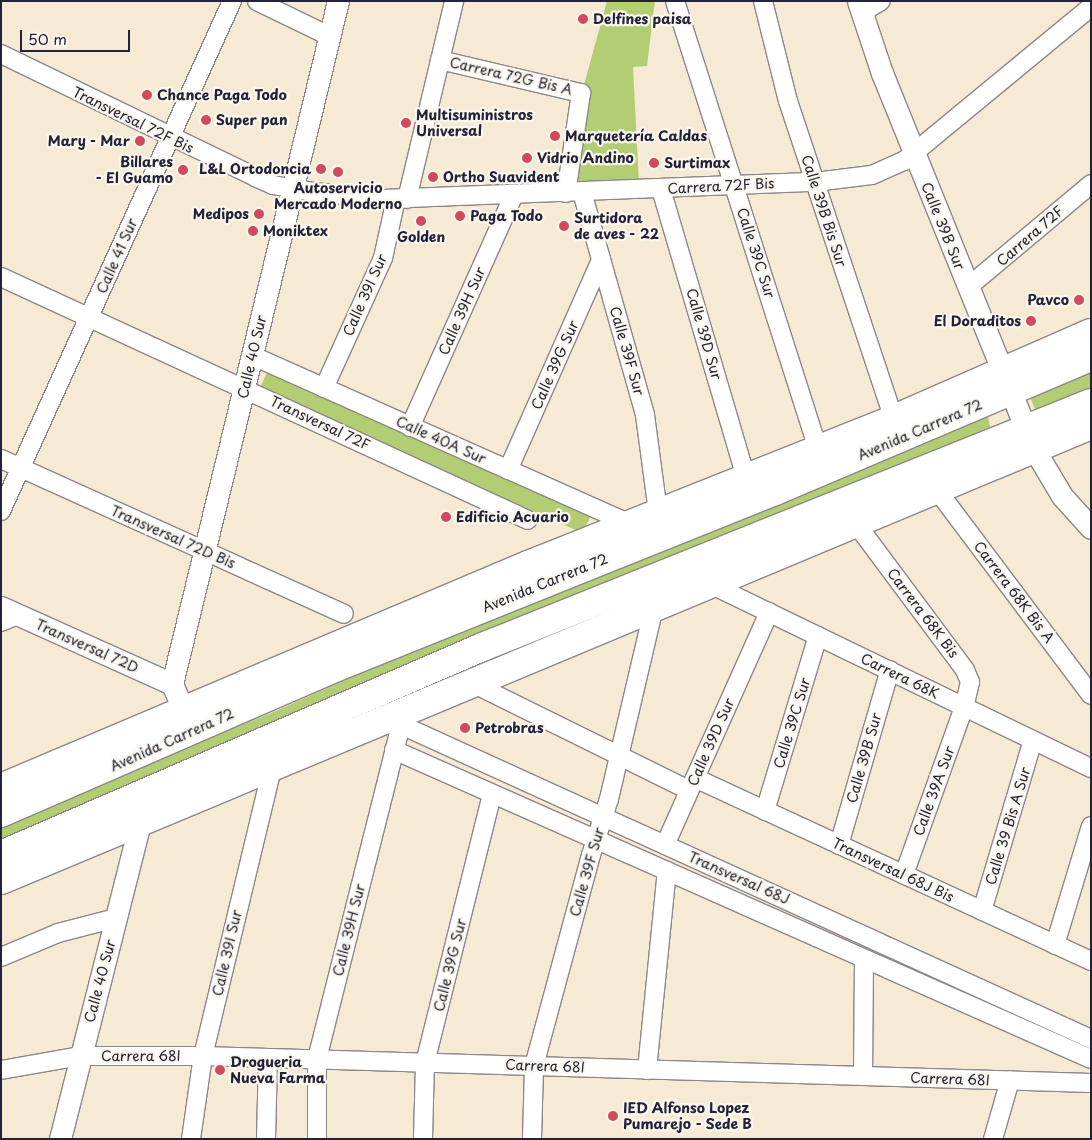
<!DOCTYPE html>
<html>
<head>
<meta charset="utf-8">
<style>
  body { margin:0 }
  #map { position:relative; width:1092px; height:1140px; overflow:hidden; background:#f7ead5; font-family:"Playpen Sans",sans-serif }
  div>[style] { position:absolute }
  .green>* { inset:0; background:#b3cd72; transform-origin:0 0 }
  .roads { filter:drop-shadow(1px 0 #8c8688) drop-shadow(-1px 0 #8c8688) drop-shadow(0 1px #8c8688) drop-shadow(0 -1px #8c8688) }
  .minor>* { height:18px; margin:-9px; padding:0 9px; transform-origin:9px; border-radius:9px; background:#fff }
  .tertiary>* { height:21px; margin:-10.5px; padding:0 10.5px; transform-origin:10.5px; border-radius:10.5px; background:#fff }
  .trunk>* { height:28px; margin:-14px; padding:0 14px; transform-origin:14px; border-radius:14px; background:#fff }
  .dots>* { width:14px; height:14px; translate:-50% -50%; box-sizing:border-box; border:2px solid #fbf7ec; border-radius:50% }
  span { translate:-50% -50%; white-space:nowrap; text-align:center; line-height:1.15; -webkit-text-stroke:4.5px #fbf7ec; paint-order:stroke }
  .poi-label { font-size:14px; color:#22223b; font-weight:700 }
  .left { translate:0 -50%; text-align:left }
  .right { translate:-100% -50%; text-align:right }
  .street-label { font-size:14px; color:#22223b }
  .frame { position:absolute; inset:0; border:2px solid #22223b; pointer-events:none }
  .scale { position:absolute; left:20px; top:30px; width:110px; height:22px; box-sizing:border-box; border:2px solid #22223b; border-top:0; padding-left:6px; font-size:15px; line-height:18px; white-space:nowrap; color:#22223b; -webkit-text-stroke:4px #fbf7ec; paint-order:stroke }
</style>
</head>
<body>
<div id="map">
  <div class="green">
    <i style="clip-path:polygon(607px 1px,655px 1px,647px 66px,633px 67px,639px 184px,576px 181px,584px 85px)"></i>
    <i style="left:268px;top:370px;width:354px;height:21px;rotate:24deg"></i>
    <i style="clip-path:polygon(1091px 370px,1091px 394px,1038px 417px,1030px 397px)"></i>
    <i style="clip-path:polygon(988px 417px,992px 435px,1px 847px,1px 821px,276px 711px,399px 656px)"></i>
  </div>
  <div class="roads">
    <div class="minor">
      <i style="left:257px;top:1px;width:80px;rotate:25.9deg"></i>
      <i style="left:675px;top:1px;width:469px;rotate:72.3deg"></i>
      <i style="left:763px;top:1px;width:103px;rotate:76deg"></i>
      <i style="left:788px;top:101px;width:335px;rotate:71.6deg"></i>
      <i style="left:861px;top:13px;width:23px;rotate:-31deg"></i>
      <i style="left:1px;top:54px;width:282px;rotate:25.8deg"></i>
      <i style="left:255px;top:177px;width:20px;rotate:24deg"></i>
      <i style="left:273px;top:185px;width:42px;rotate:9.7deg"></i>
      <i style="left:314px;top:192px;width:69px;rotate:5.8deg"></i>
      <i style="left:383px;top:199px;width:432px;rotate:-2.3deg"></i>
      <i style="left:815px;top:182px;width:57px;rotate:-7deg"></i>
      <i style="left:872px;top:175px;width:35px;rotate:-24deg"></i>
      <i style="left:904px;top:161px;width:242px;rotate:-39.5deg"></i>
      <i style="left:440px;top:60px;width:145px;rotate:13.2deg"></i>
      <i style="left:581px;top:93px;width:101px;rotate:98.5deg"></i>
      <i style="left:661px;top:189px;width:301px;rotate:73.6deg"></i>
      <i style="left:582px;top:192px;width:232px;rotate:74.2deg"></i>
      <i style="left:645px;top:415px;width:99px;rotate:82.4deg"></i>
      <i style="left:407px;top:199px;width:204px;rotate:-76.6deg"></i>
      <i style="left:1px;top:277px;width:580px;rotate:24.75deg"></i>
      <i style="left:968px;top:287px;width:160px;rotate:-39.9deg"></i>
      <i style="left:253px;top:356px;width:413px;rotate:24deg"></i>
      <i style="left:324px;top:388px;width:143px;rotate:-65.6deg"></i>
      <i style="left:383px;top:258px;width:60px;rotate:-77.6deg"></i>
      <i style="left:410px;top:427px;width:254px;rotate:-65.9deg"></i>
      <i style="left:1px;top:459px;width:376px;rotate:24.3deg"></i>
      <i style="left:508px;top:470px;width:230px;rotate:-66.1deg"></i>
      <i style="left:937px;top:490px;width:256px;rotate:53.1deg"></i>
      <i style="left:1px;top:511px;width:560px;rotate:-65.63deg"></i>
      <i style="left:857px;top:525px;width:181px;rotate:53.3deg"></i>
      <i style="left:965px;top:670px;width:13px;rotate:67deg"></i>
      <i style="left:970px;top:682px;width:26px;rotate:103deg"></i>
      <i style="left:964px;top:707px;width:178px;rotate:109.7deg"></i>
      <i style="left:710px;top:584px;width:423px;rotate:25.8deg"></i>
      <i style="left:1px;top:622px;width:18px;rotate:-22deg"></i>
      <i style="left:470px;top:682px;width:244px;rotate:26.3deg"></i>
      <i style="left:386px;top:718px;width:775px;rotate:24.48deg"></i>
      <i style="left:394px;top:750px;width:762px;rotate:23.91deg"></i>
      <i style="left:695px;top:778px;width:436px;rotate:24.8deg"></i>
      <i style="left:765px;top:811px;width:183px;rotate:-73.2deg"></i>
      <i style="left:665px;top:845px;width:255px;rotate:-65.9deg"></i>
      <i style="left:839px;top:845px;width:182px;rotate:-73.8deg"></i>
      <i style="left:982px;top:911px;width:178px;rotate:-73.4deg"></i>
      <i style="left:1055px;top:945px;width:124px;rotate:-73.2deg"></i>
      <i style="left:1px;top:957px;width:62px;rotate:-22.8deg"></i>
      <i style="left:58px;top:933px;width:60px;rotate:-14.5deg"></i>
      <i style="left:1px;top:1070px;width:80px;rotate:-10deg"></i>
      <i style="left:80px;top:1056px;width:123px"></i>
      <i style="left:203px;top:1056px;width:888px;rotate:1.74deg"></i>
      <i style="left:647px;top:1070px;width:200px;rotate:-84.3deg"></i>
      <i style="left:863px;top:1076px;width:117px;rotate:-89.5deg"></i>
      <i style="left:191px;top:1139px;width:84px;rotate:-81.8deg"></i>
      <i style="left:203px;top:1056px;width:296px;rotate:-76.5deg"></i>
      <i style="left:266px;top:1139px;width:81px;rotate:-88.6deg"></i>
      <i style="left:317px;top:1139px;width:80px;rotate:-90deg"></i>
      <i style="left:317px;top:1059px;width:345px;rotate:-75.9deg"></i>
      <i style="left:423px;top:1139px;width:76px;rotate:-88.5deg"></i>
      <i style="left:425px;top:1063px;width:277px;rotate:-76deg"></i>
      <i style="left:532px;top:1139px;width:73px;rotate:-88.4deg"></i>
      <i style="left:534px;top:1066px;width:219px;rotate:-74.9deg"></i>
      <i style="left:591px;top:855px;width:59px;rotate:-72.2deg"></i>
      <i style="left:609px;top:799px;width:197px;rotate:-76.8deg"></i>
      <i style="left:993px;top:1139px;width:61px;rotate:-73.9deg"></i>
    </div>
    <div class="tertiary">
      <i style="left:858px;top:1px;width:76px;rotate:71.6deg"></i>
      <i style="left:882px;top:73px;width:406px;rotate:68deg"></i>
      <i style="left:1034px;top:449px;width:55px;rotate:59.2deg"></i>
      <i style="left:1062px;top:496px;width:43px;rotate:47.8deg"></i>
      <i style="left:1px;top:607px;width:188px;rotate:24.2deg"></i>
      <i style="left:184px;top:711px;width:30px;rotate:-114deg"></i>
      <i style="left:172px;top:684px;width:703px;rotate:-76.34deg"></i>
      <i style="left:60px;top:1139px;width:326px;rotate:-75.8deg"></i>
    </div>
    <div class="trunk">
      <i style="left:1px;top:788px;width:572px;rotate:-22.94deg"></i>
      <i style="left:528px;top:565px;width:394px;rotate:-21.7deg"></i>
      <i style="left:894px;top:419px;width:215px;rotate:-23.6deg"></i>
      <i style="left:1px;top:813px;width:366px;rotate:-23.5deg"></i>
      <i style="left:337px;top:667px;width:472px;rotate:-21.9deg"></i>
      <i style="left:775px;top:491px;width:343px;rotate:-23deg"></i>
      <i style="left:1px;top:855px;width:522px;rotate:-23.37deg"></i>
      <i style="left:480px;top:648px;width:658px;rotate:-21.85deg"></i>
      <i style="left:1px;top:880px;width:1181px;rotate:-22.66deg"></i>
    </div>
  </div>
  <div class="dots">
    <i style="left:583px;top:19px;background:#d1495b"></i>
    <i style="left:147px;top:95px;background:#d1495b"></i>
    <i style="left:206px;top:120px;background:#d1495b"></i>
    <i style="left:406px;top:123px;background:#d1495b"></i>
    <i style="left:555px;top:136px;background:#d1495b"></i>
    <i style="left:140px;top:141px;background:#d1495b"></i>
    <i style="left:527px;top:158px;background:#d1495b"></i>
    <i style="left:654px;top:163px;background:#d1495b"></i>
    <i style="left:321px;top:169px;background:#d1495b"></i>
    <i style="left:183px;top:170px;background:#d1495b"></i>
    <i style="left:338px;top:172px;background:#d1495b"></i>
    <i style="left:433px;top:177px;background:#d1495b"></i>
    <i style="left:259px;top:214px;background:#d1495b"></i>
    <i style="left:460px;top:216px;background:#d1495b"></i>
    <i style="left:421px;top:221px;background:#d1495b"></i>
    <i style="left:564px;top:226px;background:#d1495b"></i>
    <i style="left:253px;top:231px;background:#d1495b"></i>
    <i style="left:1079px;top:300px;background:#d1495b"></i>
    <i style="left:1031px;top:321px;background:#d1495b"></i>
    <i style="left:446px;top:517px;background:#d1495b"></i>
    <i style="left:465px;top:728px;background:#d1495b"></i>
    <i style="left:220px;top:1070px;background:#d1495b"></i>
    <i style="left:613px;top:1116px;background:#d1495b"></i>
  </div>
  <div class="poi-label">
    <span class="left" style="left:593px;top:19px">Delfines paisa</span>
    <span class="left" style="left:157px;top:95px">Chance Paga Todo</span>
    <span class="left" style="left:416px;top:123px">Multisuministros<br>Universal</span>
    <span class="left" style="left:216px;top:120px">Super pan</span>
    <span class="left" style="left:565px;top:136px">Marquetería Caldas</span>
    <span class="right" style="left:130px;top:141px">Mary - Mar</span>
    <span class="left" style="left:537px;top:158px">Vidrio Andino</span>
    <span class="right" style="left:173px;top:170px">Billares<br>- El Guamo</span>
    <span class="left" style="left:664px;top:163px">Surtimax</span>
    <span class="right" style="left:311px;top:169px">L&amp;L Ortodoncia</span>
    <span class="left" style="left:443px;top:177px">Ortho Suavident</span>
    <span style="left:338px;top:196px">Autoservicio<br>Mercado Moderno</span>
    <span class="right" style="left:249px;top:214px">Medipos</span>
    <span class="left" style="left:470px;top:216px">Paga Todo</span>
    <span class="left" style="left:574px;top:226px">Surtidora<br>de aves - 22</span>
    <span class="left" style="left:263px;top:231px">Moniktex</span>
    <span style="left:421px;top:237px">Golden</span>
    <span class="right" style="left:1069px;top:300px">Pavco</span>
    <span class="right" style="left:1021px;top:321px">El Doraditos</span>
    <span class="left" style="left:456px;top:517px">Edificio Acuario</span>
    <span class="left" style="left:475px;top:728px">Petrobras</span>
    <span class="left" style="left:230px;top:1070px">Drogueria<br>Nueva Farma</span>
    <span class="left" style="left:623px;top:1116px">IED Alfonso Lopez<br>Pumarejo - Sede B</span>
  </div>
  <div class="street-label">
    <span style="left:511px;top:76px;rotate:13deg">Carrera 72G Bis A</span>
    <span style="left:133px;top:120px;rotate:26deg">Transversal 72F Bis</span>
    <span style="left:721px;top:186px;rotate:-3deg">Carrera 72F Bis</span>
    <span style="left:824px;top:211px;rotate:72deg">Calle 39B Bis Sur</span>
    <span style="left:943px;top:226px;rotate:68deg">Calle 39B Sur</span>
    <span style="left:1030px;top:236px;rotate:-41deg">Carrera 72F</span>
    <span style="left:756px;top:253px;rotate:72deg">Calle 39C Sur</span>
    <span style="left:117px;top:256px;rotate:-66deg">Calle 41 Sur</span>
    <span style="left:365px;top:295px;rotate:-66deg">Calle 39I Sur</span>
    <span style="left:462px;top:311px;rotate:-66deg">Calle 39H Sur</span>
    <span style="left:704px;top:334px;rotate:74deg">Calle 39D Sur</span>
    <span style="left:627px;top:351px;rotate:74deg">Calle 39F Sur</span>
    <span style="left:252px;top:357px;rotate:-77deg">Calle 40 Sur</span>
    <span style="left:555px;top:365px;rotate:-66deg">Calle 39G Sur</span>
    <span style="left:320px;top:423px;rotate:25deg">Transversal 72F</span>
    <span style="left:920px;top:430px;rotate:-23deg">Avenida Carrera 72</span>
    <span style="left:441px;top:440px;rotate:24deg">Calle 40A Sur</span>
    <span style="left:173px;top:537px;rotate:24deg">Transversal 72D Bis</span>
    <span style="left:545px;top:583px;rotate:-22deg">Avenida Carrera 72</span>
    <span style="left:1014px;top:592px;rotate:53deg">Carrera 68K Bis A</span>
    <span style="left:923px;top:613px;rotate:53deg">Carrera 68K Bis</span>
    <span style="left:87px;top:646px;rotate:24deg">Transversal 72D</span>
    <span style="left:900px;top:676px;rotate:26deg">Carrera 68K</span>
    <span style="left:792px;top:723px;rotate:-73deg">Calle 39C Sur</span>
    <span style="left:172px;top:740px;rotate:-24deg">Avenida Carrera 72</span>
    <span style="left:711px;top:742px;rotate:-66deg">Calle 39D Sur</span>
    <span style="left:864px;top:758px;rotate:-74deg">Calle 39B Sur</span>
    <span style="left:934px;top:791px;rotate:-70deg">Calle 39A Sur</span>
    <span style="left:1008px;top:826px;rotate:-73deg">Calle 39 Bis A Sur</span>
    <span style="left:893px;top:870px;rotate:25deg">Transversal 68J Bis</span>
    <span style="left:587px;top:872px;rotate:-74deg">Calle 39F Sur</span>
    <span style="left:739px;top:878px;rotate:24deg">Transversal 68J</span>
    <span style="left:349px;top:930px;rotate:-76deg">Calle 39H Sur</span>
    <span style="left:227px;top:953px;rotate:-77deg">Calle 39I Sur</span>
    <span style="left:450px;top:965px;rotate:-76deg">Calle 39G Sur</span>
    <span style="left:100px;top:981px;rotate:-75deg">Calle 40 Sur</span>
    <span style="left:141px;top:1056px">Carrera 68I</span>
    <span style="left:545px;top:1066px;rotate:2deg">Carrera 68I</span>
    <span style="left:950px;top:1079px;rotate:2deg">Carrera 68I</span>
  </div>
  <div class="frame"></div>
  <div class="scale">50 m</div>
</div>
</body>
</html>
